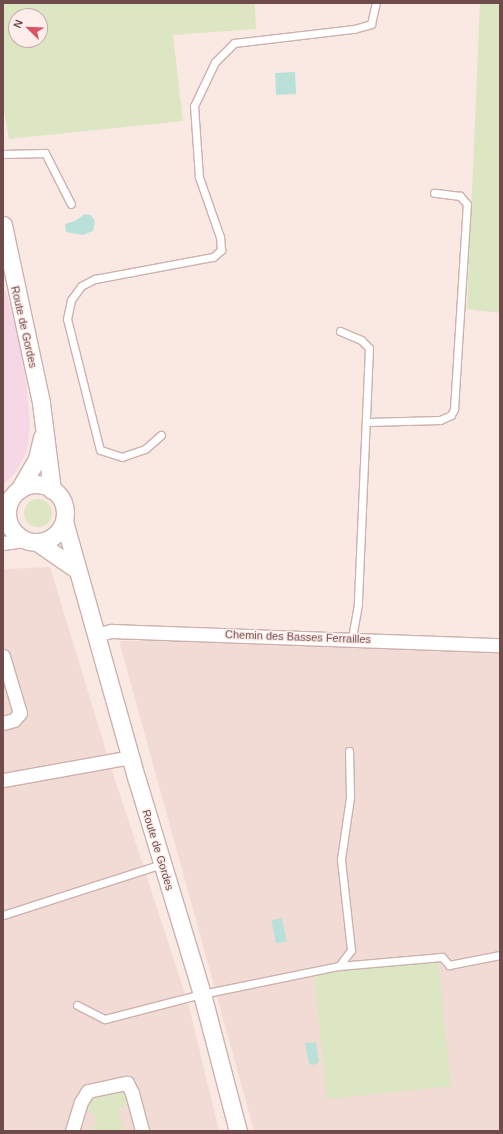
<!DOCTYPE html>
<html>
<head>
<meta charset="utf-8">
<style>
  body { margin:0 }
  #map { position:relative; width:503px; height:1134px; overflow:hidden; background:#fae9e3; font-family:Arial,sans-serif }
  div>[style] { position:absolute }
  .residential>* { inset:0; background:#f3dbd5 }
  .medical>* { inset:0; background:#f7d7e6 }
  .green>* { inset:0; background:#dde6c3; transform-origin:0 0 }
  .round { border-radius:50% }
  .water>* { inset:0; background:#b9e1d9; transform-origin:0 0 }
  .roads { filter:drop-shadow(1px 0 #ccb1ae) drop-shadow(-1px 0 #ccb1ae) drop-shadow(0 1px #ccb1ae) drop-shadow(0 -1px #ccb1ae) }
  .service>* { height:7px; margin:-3.5px; padding:0 3.5px; transform-origin:3.5px; border-radius:3.5px; background:#fff }
  .minor>* { height:13px; margin:-6.5px; padding:0 6.5px; transform-origin:6.5px; border-radius:6.5px; background:#fff }
  .tertiary>* { height:17px; margin:-8.5px; padding:0 8.5px; transform-origin:8.5px; border-radius:8.5px; background:#fff }
  .tertiary>.ring { margin:-8.5px; padding:0; box-sizing:content-box; background:none; border:17px solid #fff; border-radius:50% }
  span { translate:-50% -50%; white-space:nowrap; text-align:center; line-height:1.15; -webkit-text-stroke:3px #fdeee9; paint-order:stroke }
  .street-label { font-size:11px; color:#6f4c4b }
  .frame { position:absolute; inset:0; border:4px solid #6f4c4b; pointer-events:none }
  .north { position:absolute; left:8px; top:8px; width:40px; height:40px; box-sizing:border-box; background:#fdeee9; border:1px solid #c4adaa; border-radius:50%; rotate:293deg; font-size:11px; font-weight:700; line-height:16px; text-align:center; color:#6f4c4b }
  .north::after { content:''; display:block; margin:auto; width:14px; height:18px; background:#da5263; clip-path:polygon(50% 0,100% 100%,50% 72%,0 100%) }
</style>
</head>
<body>
<div id="map">
  <div class="residential">
    <i style="clip-path:polygon(50px 567px,111px 767px,189px 1006px,219px 1131px,3px 1131px,3px 569px)"></i>
    <i style="clip-path:polygon(285px 639px,500px 649px,500px 1131px,254px 1131px,119px 641px)"></i>
  </div>
  <div class="medical">
    <i style="clip-path:polygon(3px 291px,6px 291px,24px 359px,30px 425px,27px 451px,16px 472px,3px 485px)"></i>
  </div>
  <div class="green">
    <i style="clip-path:polygon(evenodd,3px 3px,255px 3px,256px 29px,173px 35px,183px 121px,9px 139px,3px 106px,3px 3px,16px 16px,40px 16px,40px 40px,16px 40px,16px 16px)"></i>
    <i style="clip-path:polygon(480px 3px,500px 3px,500px 313px,467px 309px)"></i>
    <i class="round" style="left:24px;top:499px;width:28px;height:28px"></i>
    <i style="left:438px;top:960px;width:127px;height:125px;rotate:84deg"></i>
    <i style="clip-path:polygon(122px 1092px,128px 1093px,129px 1098px,127px 1105px,119px 1109px,125px 1131px,92px 1131px,97px 1116px,88px 1111px,89px 1101px,93px 1097px)"></i>
  </div>
  <div class="water">
    <i style="left:295px;top:72px;width:22px;height:20px;rotate:87deg"></i>
    <i style="clip-path:polygon(85px 214px,91px 215px,95px 221px,93px 231px,83px 235px,66px 232px,65px 224px,75px 221px)"></i>
    <i style="left:282px;top:918px;width:24px;height:11px;rotate:78deg"></i>
    <i style="clip-path:polygon(316px 1042px,319px 1062px,314px 1065px,309px 1064px,305px 1043px)"></i>
  </div>
  <div class="roads">
    <div class="service">
      <i style="left:3px;top:154px;width:42px;rotate:-1.4deg"></i>
      <i style="left:45px;top:153px;width:57px;rotate:63deg"></i>
      <i style="left:340px;top:331px;width:23px;rotate:23deg"></i>
      <i style="left:361px;top:340px;width:11px;rotate:45deg"></i>
      <i style="left:369px;top:348px;width:256px;rotate:92.5deg"></i>
      <i style="left:358px;top:604px;width:36px;rotate:100deg"></i>
      <i style="left:368px;top:422px;width:72px;rotate:-1.6deg"></i>
      <i style="left:440px;top:420px;width:12px;rotate:-24deg"></i>
      <i style="left:451px;top:415px;width:7px;rotate:-63deg"></i>
      <i style="left:454px;top:409px;width:205px;rotate:-86.4deg"></i>
      <i style="left:467px;top:204px;width:11px;rotate:-131deg"></i>
      <i style="left:460px;top:196px;width:26px;rotate:-173deg"></i>
      <i style="left:161px;top:435px;width:21px;rotate:139deg"></i>
      <i style="left:145px;top:449px;width:24px;rotate:161deg"></i>
      <i style="left:122px;top:457px;width:23px;rotate:-162deg"></i>
      <i style="left:100px;top:450px;width:135px;rotate:-104.1deg"></i>
      <i style="left:67px;top:319px;width:19px;rotate:-78deg"></i>
      <i style="left:71px;top:300px;width:17px;rotate:-54deg"></i>
      <i style="left:81px;top:286px;width:16px;rotate:-27deg"></i>
      <i style="left:95px;top:279px;width:120px;rotate:-10.6deg"></i>
      <i style="left:213px;top:257px;width:11px;rotate:-41deg"></i>
      <i style="left:221px;top:250px;width:13px;rotate:-94deg"></i>
      <i style="left:220px;top:237px;width:64px;rotate:-109.3deg"></i>
      <i style="left:199px;top:177px;width:71px;rotate:-94deg"></i>
      <i style="left:194px;top:106px;width:49px;rotate:-64.5deg"></i>
      <i style="left:215px;top:62px;width:27px;rotate:-45deg"></i>
      <i style="left:234px;top:43px;width:121px;rotate:-6.7deg"></i>
      <i style="left:354px;top:29px;width:18px;rotate:-16deg"></i>
      <i style="left:371px;top:24px;width:22px;rotate:-77deg"></i>
      <i style="left:3px;top:915px;width:167px;rotate:-17.8deg"></i>
      <i style="left:339px;top:966px;width:103px;rotate:-5deg"></i>
      <i style="left:442px;top:957px;width:11px;rotate:49deg"></i>
      <i style="left:449px;top:965px;width:52px;rotate:-11.1deg"></i>
      <i style="left:77px;top:1005px;width:31px;rotate:27deg"></i>
      <i style="left:105px;top:1019px;width:100px;rotate:-14.5deg"></i>
      <i style="left:202px;top:994px;width:140px;rotate:-11.6deg"></i>
      <i style="left:339px;top:966px;width:20px;rotate:-53deg"></i>
      <i style="left:351px;top:950px;width:92px;rotate:-96.3deg"></i>
      <i style="left:341px;top:859px;width:63px;rotate:-81.7deg"></i>
      <i style="left:350px;top:797px;width:46px;rotate:-91.2deg"></i>
    </div>
    <div class="minor">
      <i style="left:3px;top:519px;width:5px;rotate:-37deg"></i>
      <i style="left:3px;top:543px;width:21px;rotate:-8deg"></i>
      <i style="left:97px;top:635px;width:15px;rotate:-16deg"></i>
      <i style="left:111px;top:631px;width:389px;rotate:2.1deg"></i>
      <i style="left:3px;top:656px;width:59px;rotate:73.4deg"></i>
      <i style="left:20px;top:713px;width:9px;rotate:131deg"></i>
      <i style="left:14px;top:720px;width:11px;rotate:165deg"></i>
      <i style="left:3px;top:780px;width:130px;rotate:-10.2deg"></i>
      <i style="left:72px;top:1131px;width:30px;rotate:-73deg"></i>
      <i style="left:81px;top:1102px;width:13px;rotate:-58deg"></i>
      <i style="left:88px;top:1091px;width:40px;rotate:-12deg"></i>
      <i style="left:127px;top:1083px;width:11px;rotate:63deg"></i>
      <i style="left:132px;top:1093px;width:39px;rotate:75deg"></i>
    </div>
    <div class="tertiary">
      <i style="left:3px;top:225px;width:182px;rotate:77.9deg"></i>
      <i style="left:41px;top:403px;width:88px;rotate:82.8deg"></i>
      <i class="ring" style="left:7px;top:484px;width:41px;height:41px"></i>
      <i style="left:19px;top:490px;width:36px;rotate:-60deg"></i>
      <i style="left:37px;top:459px;width:22px;rotate:-77deg"></i>
      <i style="left:64px;top:521px;width:269px;rotate:74.3deg"></i>
      <i style="left:137px;top:780px;width:224px;rotate:73.1deg"></i>
      <i style="left:202px;top:994px;width:142px;rotate:75.3deg"></i>
      <i style="left:37px;top:542px;width:47px;rotate:34.7deg"></i>
    </div>
  </div>
  <div class="street-label">
    <span style="left:24px;top:327px;rotate:77deg">Route de Gordes</span>
    <span style="left:298px;top:637px;rotate:2deg">Chemin des Basses Ferrailles</span>
    <span style="left:158px;top:850px;rotate:73deg">Route de Gordes</span>
  </div>
  <div class="frame"></div>
  <div class="north">N</div>
</div>
</body>
</html>
